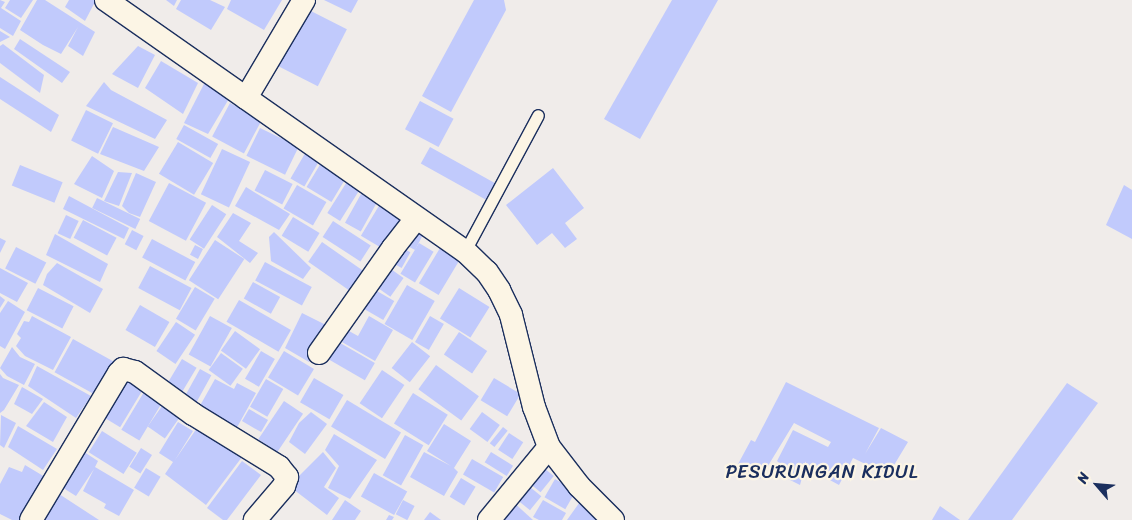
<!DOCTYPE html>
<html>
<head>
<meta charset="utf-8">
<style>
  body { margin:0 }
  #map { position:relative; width:1132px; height:520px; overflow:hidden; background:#f0ecea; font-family:Sriracha,sans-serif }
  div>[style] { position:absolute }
  .building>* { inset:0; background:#c1cafc; transform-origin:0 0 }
  .roads { filter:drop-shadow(1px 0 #1b2f5e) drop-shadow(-1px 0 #1b2f5e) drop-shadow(0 1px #1b2f5e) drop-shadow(0 -1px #1b2f5e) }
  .service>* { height:11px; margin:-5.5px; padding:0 5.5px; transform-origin:5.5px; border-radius:5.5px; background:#fcf5e5 }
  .minor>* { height:22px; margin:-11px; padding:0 11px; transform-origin:11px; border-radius:11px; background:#fcf5e5 }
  span { translate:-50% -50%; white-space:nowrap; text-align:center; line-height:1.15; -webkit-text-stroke:4.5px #fcf5e5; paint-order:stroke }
  .quarter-label { font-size:19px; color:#1b2f5e; letter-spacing:1px }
  .north { position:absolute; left:1072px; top:460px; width:50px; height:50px; -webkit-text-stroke:4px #fcf5e5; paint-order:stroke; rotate:297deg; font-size:14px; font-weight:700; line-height:20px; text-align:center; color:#1b2f5e }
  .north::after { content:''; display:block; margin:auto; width:18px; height:22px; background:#1b2f5e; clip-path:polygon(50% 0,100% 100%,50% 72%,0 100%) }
</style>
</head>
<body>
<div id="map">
  <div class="building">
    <i style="clip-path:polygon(0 0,5px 2px,1px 8px,21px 21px,13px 36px,0 28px)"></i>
    <i style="clip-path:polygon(10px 0,33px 0,21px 18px,5px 8px)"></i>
    <i style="clip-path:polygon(37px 0,45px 0,95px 32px,83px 56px,68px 46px,78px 27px,61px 54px,43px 45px,20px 30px)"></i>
    <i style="clip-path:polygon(69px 0,96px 0,85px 21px,65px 7px)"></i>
    <i style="clip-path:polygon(166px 0,177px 0,174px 6px)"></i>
    <i style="clip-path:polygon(181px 0,210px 0,225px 7px,211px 30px,176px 9px)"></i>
    <i style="clip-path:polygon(231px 0,282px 0,264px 30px,227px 9px)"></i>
    <i style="clip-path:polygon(324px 0,358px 0,351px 13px)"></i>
    <i style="clip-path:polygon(474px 0,504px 0,506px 10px,451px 112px,422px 96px)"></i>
    <i style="clip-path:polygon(672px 0,718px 0,640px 139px,604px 119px)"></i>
    <i style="left:305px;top:8px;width:47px;height:64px;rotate:27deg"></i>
    <i style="clip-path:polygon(0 31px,10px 37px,0 42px)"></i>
    <i style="clip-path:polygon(20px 39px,70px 72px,62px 83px,14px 49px)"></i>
    <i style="clip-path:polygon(3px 44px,44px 75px,40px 93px,0 63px,0 46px)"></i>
    <i style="clip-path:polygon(138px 46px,155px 55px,138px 88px,112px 74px)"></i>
    <i style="clip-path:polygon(161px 61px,198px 83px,183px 114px,145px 88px)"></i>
    <i style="clip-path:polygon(0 77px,59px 115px,51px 132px,0 99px)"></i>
    <i style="clip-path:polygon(104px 82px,111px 90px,167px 120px,155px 139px,86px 106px)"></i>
    <i style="clip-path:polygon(205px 82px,230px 97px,208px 134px,184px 123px)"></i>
    <i style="left:420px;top:101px;width:38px;height:32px;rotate:28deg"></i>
    <i style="left:230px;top:103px;width:36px;height:38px;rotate:28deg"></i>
    <i style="left:86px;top:110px;width:30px;height:34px;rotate:26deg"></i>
    <i style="left:184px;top:125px;width:39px;height:16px;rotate:29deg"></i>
    <i style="clip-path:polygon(113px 127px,159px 147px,144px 171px,100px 154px)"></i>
    <i style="left:260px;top:128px;width:43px;height:31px;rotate:26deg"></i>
    <i style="left:178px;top:142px;width:41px;height:37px;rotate:31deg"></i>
    <i style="left:430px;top:147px;width:74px;height:19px;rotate:29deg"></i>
    <i style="left:222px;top:149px;width:31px;height:50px;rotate:25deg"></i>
    <i style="left:307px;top:150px;width:16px;height:33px;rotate:30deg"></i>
    <i style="clip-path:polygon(92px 156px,114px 171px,102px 198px,74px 184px)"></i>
    <i style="left:321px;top:163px;width:29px;height:28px;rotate:31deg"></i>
    <i style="left:20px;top:165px;width:46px;height:22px;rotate:22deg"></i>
    <i style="clip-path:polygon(553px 168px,584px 208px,565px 223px,577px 239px,565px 248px,552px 233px,537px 245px,506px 205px)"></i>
    <i style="left:265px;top:170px;width:31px;height:23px;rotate:27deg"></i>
    <i style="clip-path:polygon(118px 172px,132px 173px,119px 206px,104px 201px)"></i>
    <i style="clip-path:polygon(136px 173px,156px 182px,140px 217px,129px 213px,122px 206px)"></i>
    <i style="left:348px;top:180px;width:15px;height:39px;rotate:32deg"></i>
    <i style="left:169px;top:183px;width:42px;height:43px;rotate:28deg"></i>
    <i style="left:297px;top:185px;width:34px;height:27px;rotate:30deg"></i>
    <i style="clip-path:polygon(1124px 185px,1132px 190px,1132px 239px,1106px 225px)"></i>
    <i style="clip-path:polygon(246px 187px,290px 214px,279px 230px,235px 206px)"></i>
    <i style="left:361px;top:194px;width:18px;height:33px;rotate:29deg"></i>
    <i style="clip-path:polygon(69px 196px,129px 228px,124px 239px,63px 209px)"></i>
    <i style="left:97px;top:198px;width:48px;height:11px;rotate:26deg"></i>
    <i style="left:380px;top:204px;width:27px;height:37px;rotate:31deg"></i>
    <i style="left:212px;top:205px;width:17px;height:41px;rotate:33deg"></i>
    <i style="clip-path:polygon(233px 213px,251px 223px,239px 241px,258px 253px,250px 263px,217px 237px)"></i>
    <i style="left:66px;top:215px;width:14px;height:20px;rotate:25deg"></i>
    <i style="left:293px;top:217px;width:31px;height:22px;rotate:31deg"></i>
    <i style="left:83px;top:220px;width:38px;height:20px;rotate:28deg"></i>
    <i style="left:333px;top:221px;width:45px;height:19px;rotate:33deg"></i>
    <i style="left:414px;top:228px;width:11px;height:19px;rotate:27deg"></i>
    <i style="left:132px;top:230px;width:13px;height:16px;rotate:27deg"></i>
    <i style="clip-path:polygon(274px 232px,311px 268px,303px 279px,271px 261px,269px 237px)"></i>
    <i style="clip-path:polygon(55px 234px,108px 264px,100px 282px,46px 255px)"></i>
    <i style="clip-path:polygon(0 238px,6px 241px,0 253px)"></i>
    <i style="left:152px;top:239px;width:49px;height:21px;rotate:28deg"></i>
    <i style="left:215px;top:240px;width:35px;height:48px;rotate:33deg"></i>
    <i style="left:322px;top:242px;width:55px;height:24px;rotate:35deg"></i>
    <i style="left:419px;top:243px;width:17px;height:36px;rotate:31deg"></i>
    <i style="left:195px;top:245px;width:9px;height:11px;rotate:27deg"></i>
    <i style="left:399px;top:246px;width:13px;height:18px;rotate:29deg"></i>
    <i style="left:16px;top:247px;width:34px;height:24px;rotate:27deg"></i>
    <i style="left:440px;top:248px;width:23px;height:41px;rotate:31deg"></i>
    <i style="left:265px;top:262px;width:53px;height:21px;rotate:28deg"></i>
    <i style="clip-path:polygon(57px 263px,103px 289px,90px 313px,43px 285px,47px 274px)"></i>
    <i style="left:150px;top:266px;width:47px;height:25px;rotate:28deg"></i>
    <i style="left:388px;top:267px;width:19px;height:23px;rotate:35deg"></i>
    <i style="clip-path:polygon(0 268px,28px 283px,17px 302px,0 293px)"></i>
    <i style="left:253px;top:282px;width:31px;height:19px;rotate:29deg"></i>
    <i style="left:407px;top:285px;width:32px;height:45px;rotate:30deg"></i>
    <i style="left:195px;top:287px;width:23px;height:37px;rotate:31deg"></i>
    <i style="left:370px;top:287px;width:28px;height:22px;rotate:30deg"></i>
    <i style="left:38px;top:288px;width:40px;height:25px;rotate:27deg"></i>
    <i style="left:459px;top:288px;width:36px;height:36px;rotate:32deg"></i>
    <i style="clip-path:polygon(0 296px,5px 300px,0 308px)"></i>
    <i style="left:239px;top:300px;width:60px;height:25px;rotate:30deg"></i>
    <i style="clip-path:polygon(8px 301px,25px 312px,5px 349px,0 346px,0 313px)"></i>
    <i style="left:140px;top:305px;width:34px;height:29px;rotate:30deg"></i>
    <i style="clip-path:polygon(302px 313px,332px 328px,309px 362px,285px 348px)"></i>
    <i style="clip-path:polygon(32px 316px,71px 337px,53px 370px,25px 356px,16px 346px,21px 338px,17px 334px,24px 321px,29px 322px)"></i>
    <i style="left:210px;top:316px;width:25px;height:44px;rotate:29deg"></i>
    <i style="clip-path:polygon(369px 316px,393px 330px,375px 361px,342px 342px,349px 331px,358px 336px)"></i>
    <i style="left:430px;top:316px;width:16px;height:30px;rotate:30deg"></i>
    <i style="left:176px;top:322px;width:23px;height:35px;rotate:34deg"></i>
    <i style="left:235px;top:331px;width:31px;height:24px;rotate:36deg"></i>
    <i style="left:459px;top:332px;width:34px;height:27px;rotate:34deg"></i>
    <i style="left:73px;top:339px;width:49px;height:38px;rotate:29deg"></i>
    <i style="left:335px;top:340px;width:46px;height:20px;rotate:30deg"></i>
    <i style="left:412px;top:342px;width:23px;height:33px;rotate:38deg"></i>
    <i style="clip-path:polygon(12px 347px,20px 357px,35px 364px,24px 385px,7px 376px,0 368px)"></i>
    <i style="left:261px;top:351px;width:16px;height:32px;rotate:30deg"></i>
    <i style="left:284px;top:351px;width:35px;height:31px;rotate:31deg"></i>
    <i style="left:221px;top:353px;width:27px;height:21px;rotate:36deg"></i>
    <i style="left:182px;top:359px;width:17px;height:34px;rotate:31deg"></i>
    <i style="left:436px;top:365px;width:53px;height:30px;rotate:36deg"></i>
    <i style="clip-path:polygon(37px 366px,91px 396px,76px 418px,28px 386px)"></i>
    <i style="left:200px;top:369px;width:13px;height:35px;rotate:29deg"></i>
    <i style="left:382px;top:370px;width:27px;height:40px;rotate:34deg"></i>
    <i style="clip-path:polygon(0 374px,3px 378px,19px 385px,4px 410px,0 413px)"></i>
    <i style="left:120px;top:377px;width:26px;height:43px;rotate:31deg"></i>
    <i style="left:314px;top:378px;width:34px;height:28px;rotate:30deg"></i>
    <i style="left:494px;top:378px;width:31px;height:26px;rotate:31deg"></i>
    <i style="clip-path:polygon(215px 379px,234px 389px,237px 383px,256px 393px,235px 431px,197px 411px)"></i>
    <i style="left:266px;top:379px;width:20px;height:32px;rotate:30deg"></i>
    <i style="clip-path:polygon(786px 382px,879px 428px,865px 454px,881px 428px,908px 442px,888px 475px,853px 458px,839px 485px,815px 472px,812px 479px,803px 474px,800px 485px,780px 475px,784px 467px,777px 461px,793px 430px,828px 447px,831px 442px,794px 423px,760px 479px,737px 466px,751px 440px,755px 442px)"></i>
    <i style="clip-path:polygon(1067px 383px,1098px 403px,1012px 520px,968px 520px)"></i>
    <i style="clip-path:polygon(22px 387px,43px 399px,32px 414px,14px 404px)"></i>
    <i style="left:144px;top:392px;width:21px;height:44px;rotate:31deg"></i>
    <i style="left:413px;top:393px;width:41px;height:36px;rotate:32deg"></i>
    <i style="left:347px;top:400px;width:63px;height:31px;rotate:31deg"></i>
    <i style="left:284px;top:401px;width:23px;height:46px;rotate:34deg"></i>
    <i style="clip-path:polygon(44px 402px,67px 417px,53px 442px,26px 426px)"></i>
    <i style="left:162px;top:406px;width:21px;height:25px;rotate:35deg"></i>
    <i style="left:249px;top:409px;width:22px;height:14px;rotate:30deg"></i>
    <i style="clip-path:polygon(311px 412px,327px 424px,305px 454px,289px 442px,299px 423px)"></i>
    <i style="left:482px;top:412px;width:22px;height:21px;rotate:36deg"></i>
    <i style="clip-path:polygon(1px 415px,16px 423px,4px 448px,0 445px)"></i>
    <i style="clip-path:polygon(178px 422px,193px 431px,175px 460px,199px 425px,242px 457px,206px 505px,165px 474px,173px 462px,159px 453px)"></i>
    <i style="clip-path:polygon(444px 424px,471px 441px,454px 468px,458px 472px,444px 496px,410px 477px,424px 452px,451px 466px,427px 451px)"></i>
    <i style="clip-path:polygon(18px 426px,57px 449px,43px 470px,8px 447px)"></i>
    <i style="left:503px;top:427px;width:6px;height:21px;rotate:39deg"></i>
    <i style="left:102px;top:431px;width:41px;height:25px;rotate:32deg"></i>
    <i style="left:509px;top:433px;width:17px;height:20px;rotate:33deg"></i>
    <i style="clip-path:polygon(334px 434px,377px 460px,350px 499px,328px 488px,339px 466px,325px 450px)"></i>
    <i style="left:405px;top:435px;width:21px;height:46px;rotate:29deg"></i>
    <i style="clip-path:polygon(78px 448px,98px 461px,95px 467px,134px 490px,119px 516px,104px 508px,106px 504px,83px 491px,94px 469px,76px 496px,60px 486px)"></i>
    <i style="left:141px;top:448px;width:13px;height:22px;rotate:32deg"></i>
    <i style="clip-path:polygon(323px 452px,336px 468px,324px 487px,339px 498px,327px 515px,289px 486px)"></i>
    <i style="left:491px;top:452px;width:26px;height:12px;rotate:32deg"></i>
    <i style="left:472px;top:459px;width:36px;height:18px;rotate:30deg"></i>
    <i style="clip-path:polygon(242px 461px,261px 475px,227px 520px,223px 520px,207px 508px)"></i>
    <i style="left:539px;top:464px;width:19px;height:21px;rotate:39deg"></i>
    <i style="clip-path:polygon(25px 465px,45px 477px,21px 520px,12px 520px,0 514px,0 484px,9px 467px,22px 472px)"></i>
    <i style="left:146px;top:468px;width:17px;height:23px;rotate:31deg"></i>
    <i style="left:374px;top:473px;width:38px;height:27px;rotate:29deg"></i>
    <i style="left:461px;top:478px;width:17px;height:22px;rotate:31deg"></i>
    <i style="left:555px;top:479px;width:24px;height:21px;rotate:30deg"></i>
    <i style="left:525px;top:483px;width:21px;height:18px;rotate:39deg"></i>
    <i style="clip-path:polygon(56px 492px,99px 520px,38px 520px)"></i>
    <i style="clip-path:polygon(582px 499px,606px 520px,567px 520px)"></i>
    <i style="clip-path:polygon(345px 500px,361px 511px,355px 520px,332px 520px)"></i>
    <i style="left:403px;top:500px;width:13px;height:16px;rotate:27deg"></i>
    <i style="clip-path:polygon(511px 500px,533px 520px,505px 520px,499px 514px)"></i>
    <i style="clip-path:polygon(543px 500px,566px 513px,562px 520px,539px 520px,533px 517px)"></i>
    <i style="clip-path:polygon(940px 506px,960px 520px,932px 520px)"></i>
    <i style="clip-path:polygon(430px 512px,441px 520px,424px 520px)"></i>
    <i style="clip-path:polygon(389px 515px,394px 517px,392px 520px,386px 520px)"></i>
  </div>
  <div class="roads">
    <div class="service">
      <i style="left:465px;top:251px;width:154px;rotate:-61.8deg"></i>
    </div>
    <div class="minor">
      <i style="left:106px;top:0;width:438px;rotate:35deg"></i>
      <i style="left:465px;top:251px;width:30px;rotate:44deg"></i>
      <i style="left:487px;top:272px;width:22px;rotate:56deg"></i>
      <i style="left:499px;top:290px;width:28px;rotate:64deg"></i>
      <i style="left:511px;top:315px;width:95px;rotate:76deg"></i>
      <i style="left:534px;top:407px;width:43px;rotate:69.4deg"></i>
      <i style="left:549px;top:447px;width:49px;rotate:52.4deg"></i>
      <i style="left:579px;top:486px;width:48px;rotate:45deg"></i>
      <i style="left:246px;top:98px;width:114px;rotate:-59.4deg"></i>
      <i style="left:319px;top:353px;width:128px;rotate:-54.8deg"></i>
      <i style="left:393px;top:248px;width:37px;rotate:-52deg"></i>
      <i style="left:31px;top:520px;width:171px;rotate:-59.1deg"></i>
      <i style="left:119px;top:373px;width:6px;rotate:-45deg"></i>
      <i style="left:123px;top:369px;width:12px;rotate:14deg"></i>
      <i style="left:135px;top:372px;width:72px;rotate:35.9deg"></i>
      <i style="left:193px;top:414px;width:101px;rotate:31.6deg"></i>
      <i style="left:279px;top:467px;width:13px;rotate:51deg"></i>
      <i style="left:287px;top:477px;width:9px;rotate:108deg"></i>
      <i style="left:284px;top:486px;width:45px;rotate:130.5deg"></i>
      <i style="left:489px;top:520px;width:94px;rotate:-50.6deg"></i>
    </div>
  </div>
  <div class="quarter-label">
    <span style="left:822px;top:472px">PESURUNGAN KIDUL</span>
  </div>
  <div class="north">N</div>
</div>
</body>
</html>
